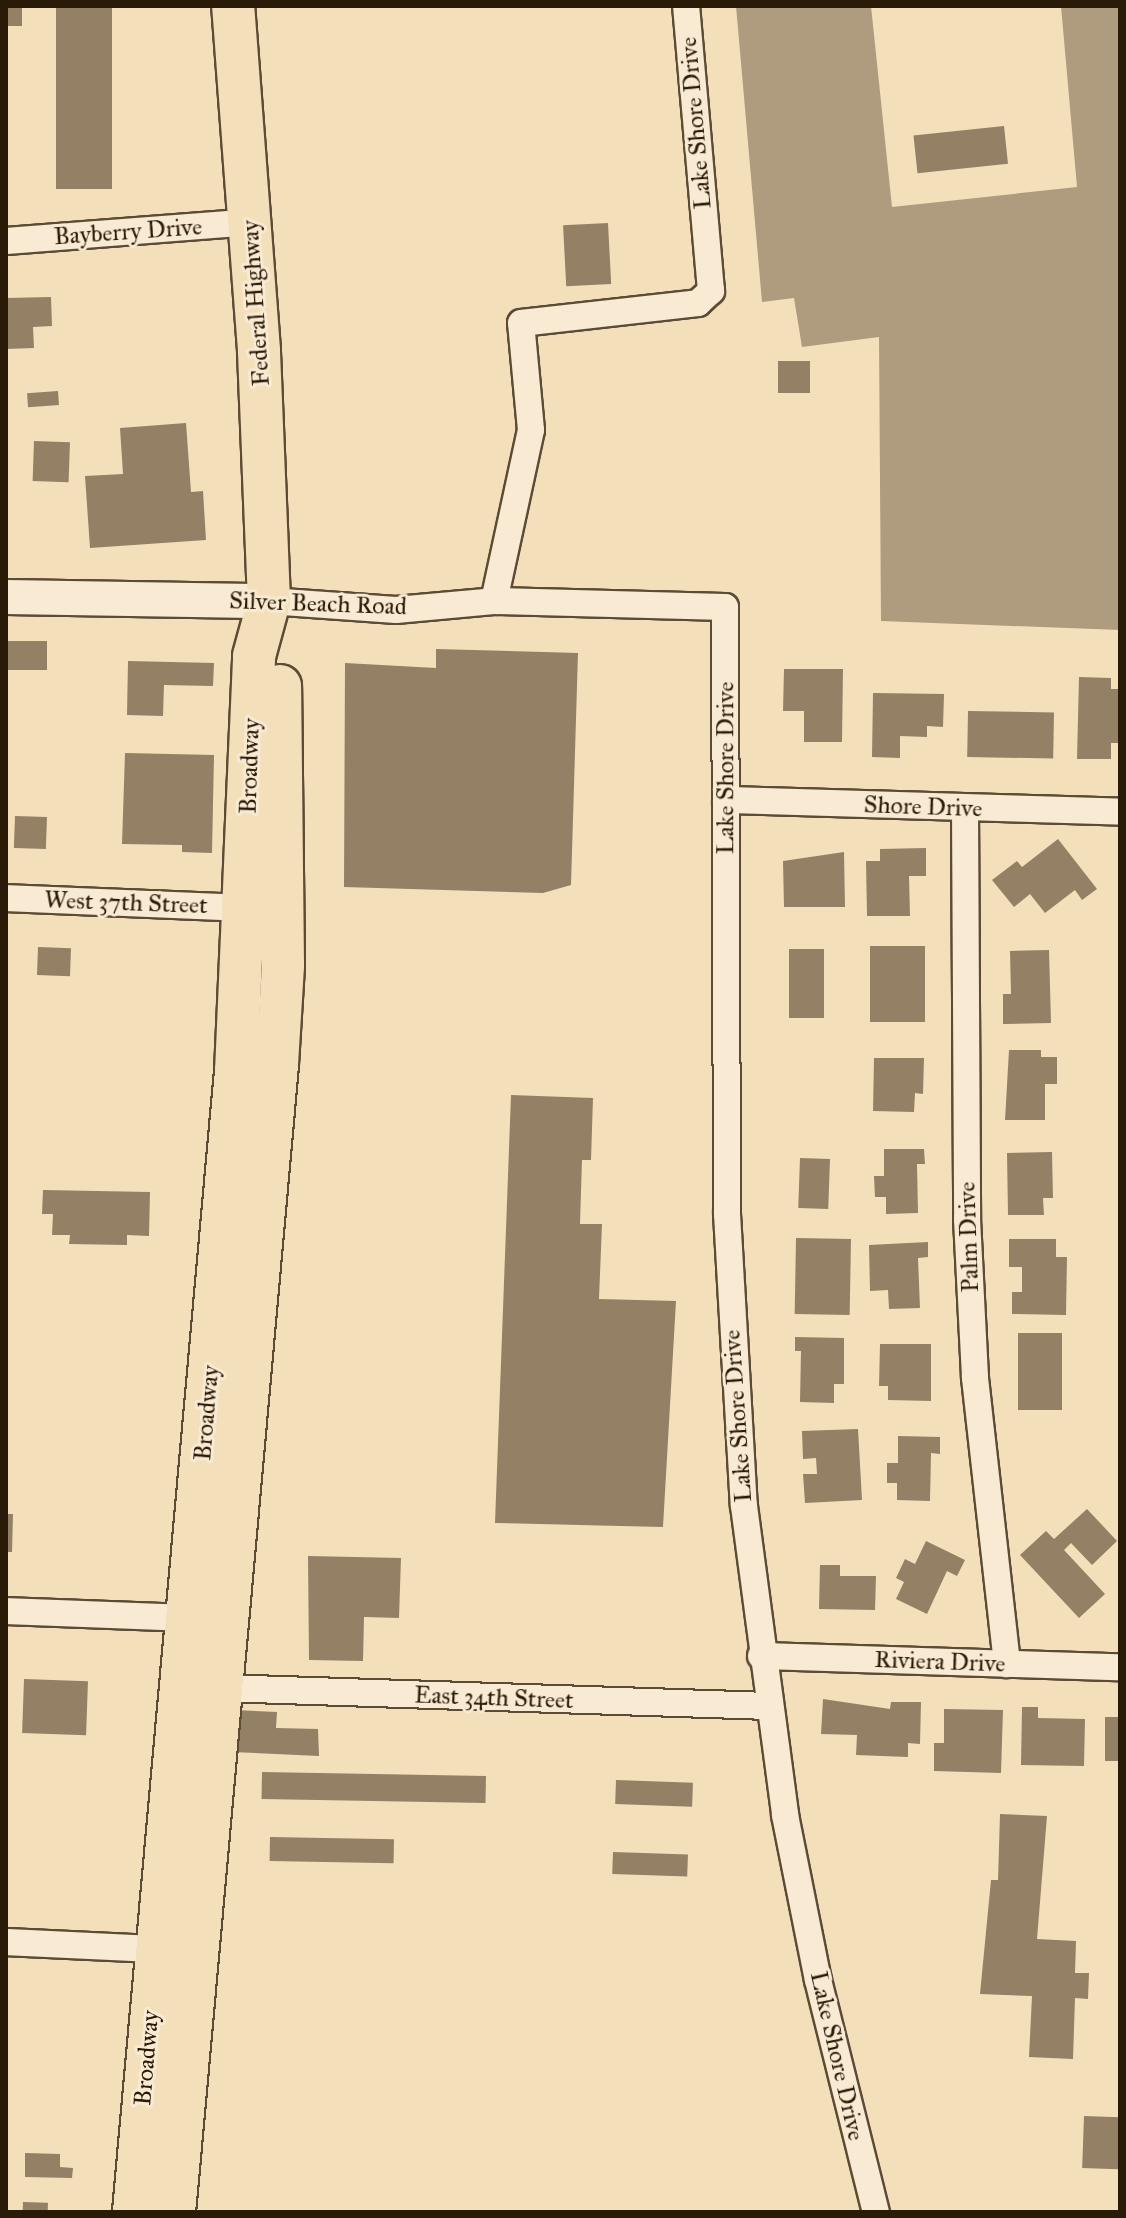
<!DOCTYPE html>
<html>
<head>
<meta charset="utf-8">
<style>
  body { margin:0 }
  #map { position:relative; width:1126px; height:2218px; overflow:hidden; background:#f4dfbb; font-family:"IM FELL Great Primer",serif }
  div>[style] { position:absolute }
  .water>* { inset:0; background:#af9c7e }
  .building>* { inset:0; background:#938065; transform-origin:0 0 }
  .roads { filter:drop-shadow(2px 0 #5c4b35) drop-shadow(-2px 0 #5c4b35) drop-shadow(0 2px #5c4b35) drop-shadow(0 -2px #5c4b35) }
  .minor>* { height:26px; margin:-13px; padding:0 13px; transform-origin:13px; border-radius:13px; background:#f8ead3 }
  .tertiary>* { height:34px; margin:-17px; padding:0 17px; transform-origin:17px; border-radius:17px; background:#f8ead3 }
  .primary>* { height:42px; margin:-21px; padding:0 21px; transform-origin:21px; border-radius:21px; background:#f4dfbb }
  span { translate:-50% -50%; white-space:nowrap; text-align:center; line-height:1.15; -webkit-text-stroke:6px #f8ead3; paint-order:stroke }
  .street-label { font-size:24px; color:#2a1a08 }
  .frame { position:absolute; inset:0; border:8px solid #2a1a08; pointer-events:none }
</style>
</head>
<body>
<div id="map">
  <div class="water">
    <i style="clip-path:polygon(736px 6px,871px 6px,892px 207px,1077px 187px,1061px 6px,1120px 6px,1120px 630px,881px 621px,879px 337px,802px 347px,794px 298px,762px 302px)"></i>
  </div>
  <div class="building">
    <i style="left:6px;top:6px;width:16px;height:20px"></i>
    <i style="left:56px;top:6px;width:56px;height:183px"></i>
    <i style="left:1004px;top:126px;width:38px;height:91px;rotate:84deg"></i>
    <i style="left:608px;top:223px;width:61px;height:45px;rotate:87deg"></i>
    <i style="clip-path:polygon(51px 297px,52px 326px,33px 327px,34px 348px,6px 349px,6px 298px)"></i>
    <i style="left:778px;top:361px;width:32px;height:32px"></i>
    <i style="left:58px;top:391px;width:14px;height:31px;rotate:86deg"></i>
    <i style="clip-path:polygon(186px 423px,191px 492px,203px 491px,206px 540px,90px 548px,85px 476px,123px 474px,120px 428px)"></i>
    <i style="left:34px;top:441px;width:36px;height:40px;rotate:2deg"></i>
    <i style="left:47px;top:641px;width:29px;height:41px;rotate:90deg"></i>
    <i style="clip-path:polygon(436px 649px,578px 653px,571px 885px,543px 893px,344px 887px,345px 663px,436px 668px)"></i>
    <i style="clip-path:polygon(128px 661px,214px 663px,213px 686px,164px 685px,163px 716px,127px 715px)"></i>
    <i style="clip-path:polygon(784px 669px,843px 669px,842px 742px,804px 742px,804px 711px,783px 711px)"></i>
    <i style="clip-path:polygon(1079px 677px,1111px 678px,1111px 689px,1120px 689px,1120px 743px,1111px 743px,1111px 759px,1077px 759px)"></i>
    <i style="clip-path:polygon(873px 693px,944px 694px,943px 727px,927px 726px,927px 737px,900px 736px,900px 758px,872px 757px)"></i>
    <i style="left:968px;top:711px;width:86px;height:46px;rotate:1deg"></i>
    <i style="clip-path:polygon(125px 753px,214px 755px,212px 853px,182px 852px,182px 845px,122px 844px)"></i>
    <i style="left:15px;top:816px;width:32px;height:32px;rotate:2deg"></i>
    <i style="clip-path:polygon(1058px 839px,1097px 889px,1082px 900px,1075px 890px,1045px 913px,1030px 894px,1014px 907px,992px 880px,1017px 861px,1022px 867px)"></i>
    <i style="clip-path:polygon(926px 848px,926px 876px,909px 876px,910px 916px,867px 916px,866px 861px,880px 861px,880px 849px)"></i>
    <i style="clip-path:polygon(844px 852px,845px 907px,784px 907px,783px 861px)"></i>
    <i style="left:870px;top:946px;width:55px;height:76px"></i>
    <i style="left:38px;top:947px;width:33px;height:28px;rotate:2deg"></i>
    <i style="left:789px;top:949px;width:35px;height:69px"></i>
    <i style="clip-path:polygon(1049px 950px,1051px 1023px,1003px 1024px,1003px 994px,1011px 994px,1010px 951px)"></i>
    <i style="clip-path:polygon(1009px 1050px,1041px 1050px,1041px 1057px,1057px 1057px,1057px 1084px,1045px 1084px,1045px 1120px,1005px 1120px)"></i>
    <i style="clip-path:polygon(874px 1058px,924px 1058px,923px 1094px,915px 1093px,914px 1112px,873px 1111px)"></i>
    <i style="clip-path:polygon(511px 1095px,593px 1098px,591px 1160px,582px 1160px,580px 1224px,602px 1224px,599px 1299px,676px 1301px,663px 1527px,495px 1523px)"></i>
    <i style="clip-path:polygon(884px 1149px,924px 1149px,925px 1164px,917px 1164px,918px 1213px,886px 1214px,886px 1197px,875px 1197px,874px 1176px,884px 1176px)"></i>
    <i style="clip-path:polygon(1052px 1152px,1053px 1198px,1043px 1198px,1044px 1215px,1008px 1215px,1007px 1153px)"></i>
    <i style="left:800px;top:1158px;width:30px;height:50px;rotate:2deg"></i>
    <i style="clip-path:polygon(43px 1190px,150px 1192px,149px 1236px,127px 1235px,127px 1245px,69px 1244px,70px 1235px,52px 1235px,53px 1214px,42px 1214px)"></i>
    <i style="left:796px;top:1238px;width:55px;height:76px;rotate:1deg"></i>
    <i style="clip-path:polygon(1009px 1239px,1056px 1239px,1056px 1257px,1067px 1257px,1066px 1315px,1012px 1314px,1012px 1292px,1022px 1292px,1022px 1267px,1009px 1267px)"></i>
    <i style="clip-path:polygon(928px 1242px,928px 1257px,918px 1258px,920px 1308px,889px 1309px,888px 1290px,870px 1291px,869px 1245px)"></i>
    <i style="left:1018px;top:1333px;width:44px;height:77px"></i>
    <i style="clip-path:polygon(795px 1337px,844px 1338px,844px 1384px,834px 1384px,834px 1403px,800px 1402px,801px 1351px,795px 1351px)"></i>
    <i style="clip-path:polygon(880px 1344px,931px 1344px,931px 1401px,888px 1400px,888px 1386px,879px 1386px)"></i>
    <i style="clip-path:polygon(858px 1429px,862px 1500px,805px 1503px,803px 1474px,817px 1474px,816px 1458px,803px 1459px,802px 1431px)"></i>
    <i style="clip-path:polygon(898px 1436px,940px 1437px,940px 1454px,931px 1453px,930px 1501px,897px 1500px,897px 1483px,887px 1483px,887px 1463px,898px 1463px)"></i>
    <i style="clip-path:polygon(1087px 1509px,1117px 1541px,1092px 1565px,1071px 1543px,1064px 1550px,1105px 1594px,1079px 1618px,1020px 1555px,1046px 1531px,1054px 1539px)"></i>
    <i style="clip-path:polygon(6px 1514px,13px 1514px,12px 1552px,6px 1552px)"></i>
    <i style="clip-path:polygon(926px 1541px,965px 1560px,957px 1576px,947px 1571px,927px 1614px,896px 1599px,904px 1582px,896px 1578px,905px 1559px,915px 1564px)"></i>
    <i style="clip-path:polygon(308px 1556px,401px 1558px,399px 1618px,364px 1617px,363px 1661px,309px 1660px)"></i>
    <i style="clip-path:polygon(820px 1565px,840px 1565px,840px 1576px,876px 1576px,875px 1610px,819px 1609px)"></i>
    <i style="left:24px;top:1679px;width:64px;height:54px;rotate:2deg"></i>
    <i style="clip-path:polygon(823px 1699px,890px 1709px,891px 1702px,921px 1702px,920px 1744px,908px 1743px,908px 1757px,856px 1755px,857px 1735px,821px 1734px)"></i>
    <i style="clip-path:polygon(1022px 1707px,1038px 1707px,1038px 1718px,1085px 1719px,1084px 1766px,1021px 1765px)"></i>
    <i style="clip-path:polygon(944px 1709px,1003px 1710px,1001px 1773px,934px 1771px,934px 1743px,944px 1743px)"></i>
    <i style="clip-path:polygon(235px 1710px,277px 1712px,276px 1728px,318px 1729px,319px 1756px,232px 1752px)"></i>
    <i style="left:1105px;top:1717px;width:15px;height:44px"></i>
    <i style="left:262px;top:1772px;width:224px;height:27px;rotate:1deg"></i>
    <i style="left:616px;top:1780px;width:77px;height:24px;rotate:2deg"></i>
    <i style="clip-path:polygon(1000px 1814px,1047px 1816px,1037px 1939px,1076px 1941px,1075px 1973px,1089px 1973px,1088px 1999px,1075px 1998px,1073px 2059px,1029px 2057px,1032px 1996px,980px 1994px,991px 1880px,998px 1880px)"></i>
    <i style="left:270px;top:1837px;width:124px;height:24px;rotate:1deg"></i>
    <i style="left:613px;top:1852px;width:75px;height:22px;rotate:2deg"></i>
    <i style="left:1084px;top:2116px;width:36px;height:52px;rotate:2deg"></i>
    <i style="clip-path:polygon(25px 2153px,60px 2154px,60px 2167px,73px 2168px,72px 2178px,25px 2177px)"></i>
    <i style="left:23px;top:2202px;width:25px;height:10px;rotate:2deg"></i>
  </div>
  <div class="roads">
    <div class="minor">
      <i style="left:6px;top:241px;width:246px;rotate:-4.4deg"></i>
      <i style="left:269px;top:601px;width:127px;rotate:4.1deg"></i>
      <i style="left:396px;top:610px;width:98px;rotate:-5.2deg"></i>
      <i style="left:494px;top:601px;width:231px;rotate:1.5deg"></i>
      <i style="left:725px;top:607px;width:607px;rotate:89.81deg"></i>
      <i style="left:727px;top:1214px;width:292px;rotate:86.7deg"></i>
      <i style="left:744px;top:1506px;width:312px;rotate:82.4deg"></i>
      <i style="left:785px;top:1815px;width:168px;rotate:78.7deg"></i>
      <i style="left:818px;top:1980px;width:239px;rotate:76deg"></i>
      <i style="left:494px;top:601px;width:175px;rotate:-77.8deg"></i>
      <i style="left:531px;top:430px;width:107px;rotate:-95.3deg"></i>
      <i style="left:521px;top:323px;width:178px;rotate:-6.4deg"></i>
      <i style="left:698px;top:303px;width:18px;rotate:-43deg"></i>
      <i style="left:711px;top:291px;width:286px;rotate:-95deg"></i>
      <i style="left:726px;top:800px;width:394px;rotate:1.7deg"></i>
      <i style="left:965px;top:808px;width:411px;rotate:89.7deg"></i>
      <i style="left:967px;top:1219px;width:159px;rotate:87.1deg"></i>
      <i style="left:975px;top:1378px;width:288px;rotate:83.6deg"></i>
      <i style="left:6px;top:898px;width:239px;rotate:2.4deg"></i>
      <i style="left:6px;top:1611px;width:183px;rotate:2.2deg"></i>
      <i style="left:761px;top:1656px;width:359px;rotate:1.8deg"></i>
      <i style="left:221px;top:1688px;width:547px;rotate:1.88deg"></i>
      <i style="left:6px;top:1942px;width:151px;rotate:2.7deg"></i>
    </div>
    <div class="tertiary">
      <i style="left:6px;top:597px;width:263px;rotate:0.9deg"></i>
    </div>
    <div class="primary">
      <i style="left:134px;top:2212px;width:1145px;rotate:-84.89deg"></i>
      <i style="left:236px;top:1072px;width:416px;rotate:-87.5deg"></i>
      <i style="left:254px;top:656px;width:57px;rotate:-74.7deg"></i>
      <i style="left:269px;top:601px;width:251px;rotate:-92.3deg"></i>
      <i style="left:259px;top:350px;width:345px;rotate:-94.3deg"></i>
      <i style="left:174px;top:2212px;width:1153px;rotate:-84.87deg"></i>
      <i style="left:277px;top:1064px;width:99px;rotate:-86.5deg"></i>
      <i style="left:283px;top:965px;width:279px;rotate:-90.6deg"></i>
    </div>
  </div>
  <div class="street-label">
    <span style="left:696px;top:123px;rotate:-95deg">Lake Shore Drive</span>
    <span style="left:128px;top:232px;rotate:-4deg">Bayberry Drive</span>
    <span style="left:256px;top:303px;rotate:-94deg">Federal Highway</span>
    <span style="left:318px;top:604px;rotate:2deg">Silver Beach Road</span>
    <span style="left:250px;top:766px;rotate:-88deg">Broadway</span>
    <span style="left:726px;top:768px;rotate:-90deg">Lake Shore Drive</span>
    <span style="left:923px;top:807px;rotate:2deg">Shore Drive</span>
    <span style="left:126px;top:903px;rotate:2deg">West 37th Street</span>
    <span style="left:969px;top:1237px;rotate:-92deg">Palm Drive</span>
    <span style="left:207px;top:1413px;rotate:-85deg">Broadway</span>
    <span style="left:738px;top:1416px;rotate:-94deg">Lake Shore Drive</span>
    <span style="left:940px;top:1662px;rotate:2deg">Riviera Drive</span>
    <span style="left:494px;top:1698px;rotate:2deg">East 34th Street</span>
    <span style="left:837px;top:2056px;rotate:77deg">Lake Shore Drive</span>
    <span style="left:147px;top:2058px;rotate:-85deg">Broadway</span>
  </div>
  <div class="frame"></div>
</div>
</body>
</html>
